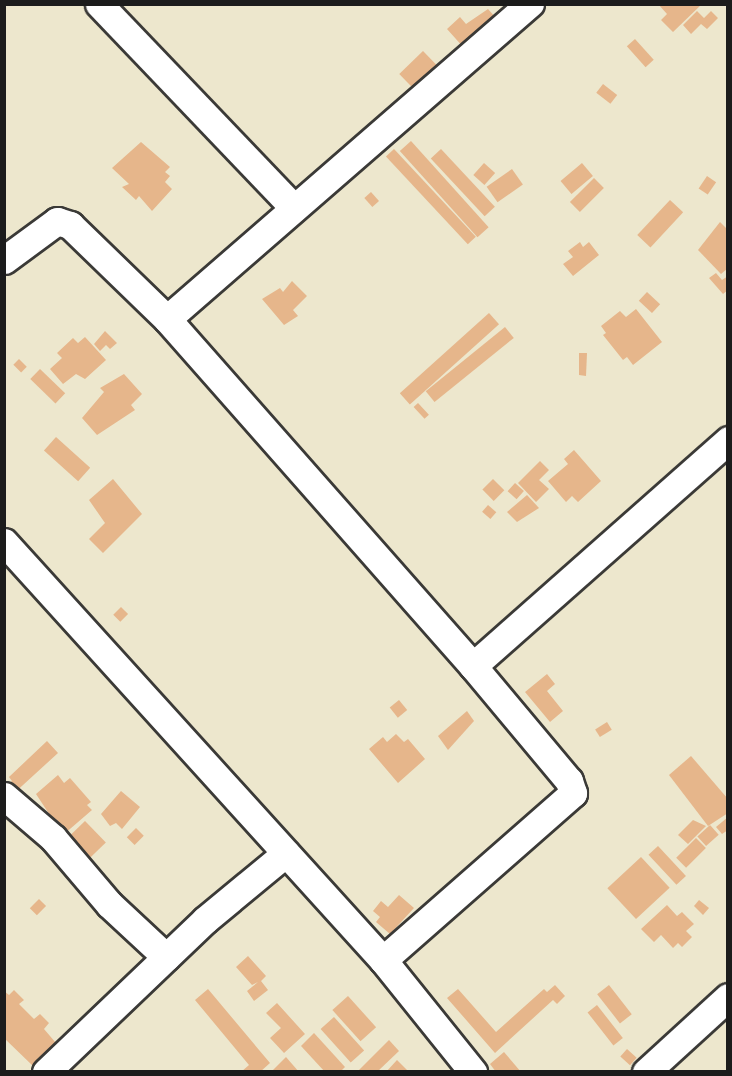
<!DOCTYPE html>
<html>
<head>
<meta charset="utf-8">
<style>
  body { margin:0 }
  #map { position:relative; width:732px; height:1076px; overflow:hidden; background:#ede7cd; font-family:Delius,sans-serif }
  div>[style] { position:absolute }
  .building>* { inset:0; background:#e6b68b; transform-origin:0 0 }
  .roads { filter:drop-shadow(2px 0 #3b3a37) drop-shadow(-2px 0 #3b3a37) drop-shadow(0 2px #3b3a37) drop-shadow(0 -2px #3b3a37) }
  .street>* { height:27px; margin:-13.5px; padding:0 13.5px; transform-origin:13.5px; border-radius:13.5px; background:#fff }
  span { translate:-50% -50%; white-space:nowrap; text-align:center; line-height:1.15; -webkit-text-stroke:5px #f7f3e8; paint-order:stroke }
  .frame { position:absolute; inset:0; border:6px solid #1c1c1c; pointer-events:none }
</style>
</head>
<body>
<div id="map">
  <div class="building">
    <i style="clip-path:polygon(658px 4px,702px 4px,673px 32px,661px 20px,667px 14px)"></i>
    <i style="clip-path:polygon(488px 9px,496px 18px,464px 48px,447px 29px,460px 17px,466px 24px)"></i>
    <i style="clip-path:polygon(697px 11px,704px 18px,711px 11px,718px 18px,707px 29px,701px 24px,691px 34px,683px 25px)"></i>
    <i style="left:635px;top:39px;width:28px;height:11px;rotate:48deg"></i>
    <i style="left:423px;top:51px;width:29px;height:33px;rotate:46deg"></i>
    <i style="left:603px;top:84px;width:18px;height:11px;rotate:38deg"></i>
    <i style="left:411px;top:141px;width:116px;height:15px;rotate:48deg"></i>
    <i style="clip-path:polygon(141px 142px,170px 167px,165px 172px,170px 176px,165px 182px,172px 189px,152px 211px,139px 196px,136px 200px,122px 187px,129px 184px,112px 168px)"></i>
    <i style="left:394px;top:149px;width:120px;height:11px;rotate:47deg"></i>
    <i style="left:441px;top:149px;width:79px;height:14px;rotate:47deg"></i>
    <i style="left:484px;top:163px;width:15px;height:16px;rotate:42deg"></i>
    <i style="left:582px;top:163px;width:17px;height:28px;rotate:50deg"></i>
    <i style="left:512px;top:169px;width:19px;height:31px;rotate:55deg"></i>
    <i style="left:707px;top:176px;width:11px;height:15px;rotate:34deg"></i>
    <i style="left:594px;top:178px;width:14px;height:34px;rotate:45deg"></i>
    <i style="left:371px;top:192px;width:12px;height:9px;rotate:48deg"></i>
    <i style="left:670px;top:200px;width:18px;height:48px;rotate:43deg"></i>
    <i style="clip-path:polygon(720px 222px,728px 230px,728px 268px,721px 274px,698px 250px)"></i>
    <i style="clip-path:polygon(580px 242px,583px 247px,589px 242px,599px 255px,573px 276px,563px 264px,573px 257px,568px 251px)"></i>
    <i style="clip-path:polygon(716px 273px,722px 280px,728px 276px,728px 290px,723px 294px,709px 278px)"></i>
    <i style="clip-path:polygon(292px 281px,307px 296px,293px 310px,298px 316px,284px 325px,262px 299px,280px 288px,283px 292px)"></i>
    <i style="left:647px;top:292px;width:18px;height:12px;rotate:43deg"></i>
    <i style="clip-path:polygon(636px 309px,662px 342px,633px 365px,627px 357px,623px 360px,603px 335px,606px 333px,601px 326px,620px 311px,626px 317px)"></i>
    <i style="left:489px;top:313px;width:15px;height:120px;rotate:48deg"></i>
    <i style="left:505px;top:327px;width:14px;height:102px;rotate:51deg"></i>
    <i style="clip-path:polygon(105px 331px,117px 343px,110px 349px,106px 345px,100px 351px,94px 344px)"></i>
    <i style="clip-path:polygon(85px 337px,106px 360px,85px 379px,76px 374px,63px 384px,50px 369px,62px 358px,57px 353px,73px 338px,78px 343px)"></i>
    <i style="clip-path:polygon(579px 353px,587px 353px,586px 376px,579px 375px)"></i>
    <i style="left:19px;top:359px;width:11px;height:8px;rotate:45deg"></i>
    <i style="left:40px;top:369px;width:35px;height:14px;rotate:44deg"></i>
    <i style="clip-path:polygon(124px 374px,142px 394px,131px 405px,135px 410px,97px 435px,82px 418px,104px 392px,100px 388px)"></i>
    <i style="left:418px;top:403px;width:16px;height:6px;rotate:47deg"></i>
    <i style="left:56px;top:437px;width:46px;height:18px;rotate:42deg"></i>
    <i style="clip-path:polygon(574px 450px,601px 481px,578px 502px,572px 496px,566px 502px,548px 481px,568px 464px,564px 459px)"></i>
    <i style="clip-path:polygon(540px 461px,549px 470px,539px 480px,549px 489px,536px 502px,518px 483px)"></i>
    <i style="clip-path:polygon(113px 479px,142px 514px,103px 553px,89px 539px,105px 523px,89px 500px)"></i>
    <i style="left:493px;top:479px;width:16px;height:15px;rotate:45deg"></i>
    <i style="left:515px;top:483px;width:12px;height:11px;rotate:42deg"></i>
    <i style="clip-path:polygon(527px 495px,539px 508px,517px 522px,507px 512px)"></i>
    <i style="left:488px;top:505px;width:11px;height:9px;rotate:41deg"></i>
    <i style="left:121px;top:607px;width:10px;height:11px;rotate:45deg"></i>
    <i style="clip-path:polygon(547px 674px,555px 684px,547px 691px,563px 711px,550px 722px,525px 692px)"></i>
    <i style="left:399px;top:700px;width:13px;height:12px;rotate:51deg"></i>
    <i style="clip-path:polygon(467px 711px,474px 721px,448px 750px,438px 736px)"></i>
    <i style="left:607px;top:722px;width:9px;height:14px;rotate:58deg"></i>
    <i style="clip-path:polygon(396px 734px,404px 742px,408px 739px,425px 759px,398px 783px,369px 749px,383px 737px,387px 742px)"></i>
    <i style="clip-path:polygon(47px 741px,58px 753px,11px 796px,4px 787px,12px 781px,9px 777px)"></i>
    <i style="clip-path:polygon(691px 756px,728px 799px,728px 813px,708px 826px,669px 775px)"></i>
    <i style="clip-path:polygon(58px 775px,64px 783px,70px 778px,91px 802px,87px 805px,92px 810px,63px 835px,36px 794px)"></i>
    <i style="clip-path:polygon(121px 791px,140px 807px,122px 829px,116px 823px,110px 826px,101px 814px)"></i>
    <i style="clip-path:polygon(728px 817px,728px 830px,722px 834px,716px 827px)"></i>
    <i style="clip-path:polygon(693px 820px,706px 826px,688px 844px,678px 835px)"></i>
    <i style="left:85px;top:821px;width:30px;height:23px;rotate:46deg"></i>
    <i style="left:710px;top:825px;width:13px;height:17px;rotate:48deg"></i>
    <i style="left:136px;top:828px;width:11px;height:13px;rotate:45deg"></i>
    <i style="left:696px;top:838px;width:14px;height:28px;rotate:45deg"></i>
    <i style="left:658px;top:846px;width:41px;height:13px;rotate:47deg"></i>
    <i style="left:641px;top:857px;width:42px;height:46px;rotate:47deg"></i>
    <i style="clip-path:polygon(399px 895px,414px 908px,390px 934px,376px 922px,380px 917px,373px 911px,381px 901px,388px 907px)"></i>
    <i style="left:39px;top:899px;width:10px;height:13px;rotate:45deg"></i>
    <i style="clip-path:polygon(699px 900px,709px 908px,703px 915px,694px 906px)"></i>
    <i style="clip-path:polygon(667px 905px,677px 916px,682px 912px,694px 924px,686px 931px,692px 937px,682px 947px,678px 943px,673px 948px,661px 935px,654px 942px,641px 929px)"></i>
    <i style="clip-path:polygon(248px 956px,266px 976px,261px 981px,268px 990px,254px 1001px,247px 991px,258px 982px,252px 985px,236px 967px)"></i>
    <i style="clip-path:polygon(555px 985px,565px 996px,557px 1004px,553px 1000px,495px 1053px,447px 998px,458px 989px,496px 1032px,544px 989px,547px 992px)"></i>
    <i style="left:609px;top:985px;width:37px;height:15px;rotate:52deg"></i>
    <i style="clip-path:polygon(208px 989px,270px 1063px,260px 1072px,241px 1072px,249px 1065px,195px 1000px)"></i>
    <i style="clip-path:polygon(14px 990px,24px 1000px,19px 1004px,34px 1019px,40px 1014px,49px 1023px,44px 1029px,56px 1043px,33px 1066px,4px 1038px,4px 991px,9px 995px)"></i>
    <i style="left:348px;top:996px;width:42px;height:21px;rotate:48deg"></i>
    <i style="clip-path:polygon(277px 1003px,305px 1034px,284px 1053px,270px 1038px,281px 1028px,266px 1013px)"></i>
    <i style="left:597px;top:1005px;width:42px;height:12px;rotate:52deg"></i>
    <i style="left:334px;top:1017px;width:45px;height:18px;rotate:48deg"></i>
    <i style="clip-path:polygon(314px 1033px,345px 1067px,340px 1072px,325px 1072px,301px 1046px)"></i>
    <i style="clip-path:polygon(389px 1040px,399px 1051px,377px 1072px,357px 1072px)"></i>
    <i style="left:627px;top:1049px;width:13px;height:10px;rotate:42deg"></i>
    <i style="clip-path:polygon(504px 1052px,521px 1072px,496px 1072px,490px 1064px)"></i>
    <i style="clip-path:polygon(286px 1057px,299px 1072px,271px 1072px)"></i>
    <i style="clip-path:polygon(397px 1060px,409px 1072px,386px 1072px)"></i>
  </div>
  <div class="roads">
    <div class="street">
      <i style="left:99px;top:4px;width:282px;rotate:46.3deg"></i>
      <i style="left:4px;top:260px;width:66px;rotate:-36.3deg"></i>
      <i style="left:57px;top:221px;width:14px;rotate:17deg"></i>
      <i style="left:70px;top:225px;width:135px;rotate:44.1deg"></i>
      <i style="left:167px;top:319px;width:463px;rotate:48.6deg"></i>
      <i style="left:167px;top:319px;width:481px;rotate:-41deg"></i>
      <i style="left:4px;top:542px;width:564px;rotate:47.8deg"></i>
      <i style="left:383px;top:960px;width:144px;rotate:51.2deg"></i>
      <i style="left:4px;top:796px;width:65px;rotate:40.6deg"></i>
      <i style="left:53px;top:838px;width:87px;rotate:49.7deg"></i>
      <i style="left:109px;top:904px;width:78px;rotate:42.9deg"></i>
      <i style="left:383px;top:960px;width:253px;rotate:-41.3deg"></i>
      <i style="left:573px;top:793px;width:13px;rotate:-108deg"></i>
      <i style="left:569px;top:781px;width:150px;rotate:-129.9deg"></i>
      <i style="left:473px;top:666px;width:341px;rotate:-41.5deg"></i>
      <i style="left:46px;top:1072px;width:220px;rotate:-43.7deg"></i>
      <i style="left:205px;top:920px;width:105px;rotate:-39.6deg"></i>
      <i style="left:646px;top:1072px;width:111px;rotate:-42.4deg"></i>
    </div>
  </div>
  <div class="frame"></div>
</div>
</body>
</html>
